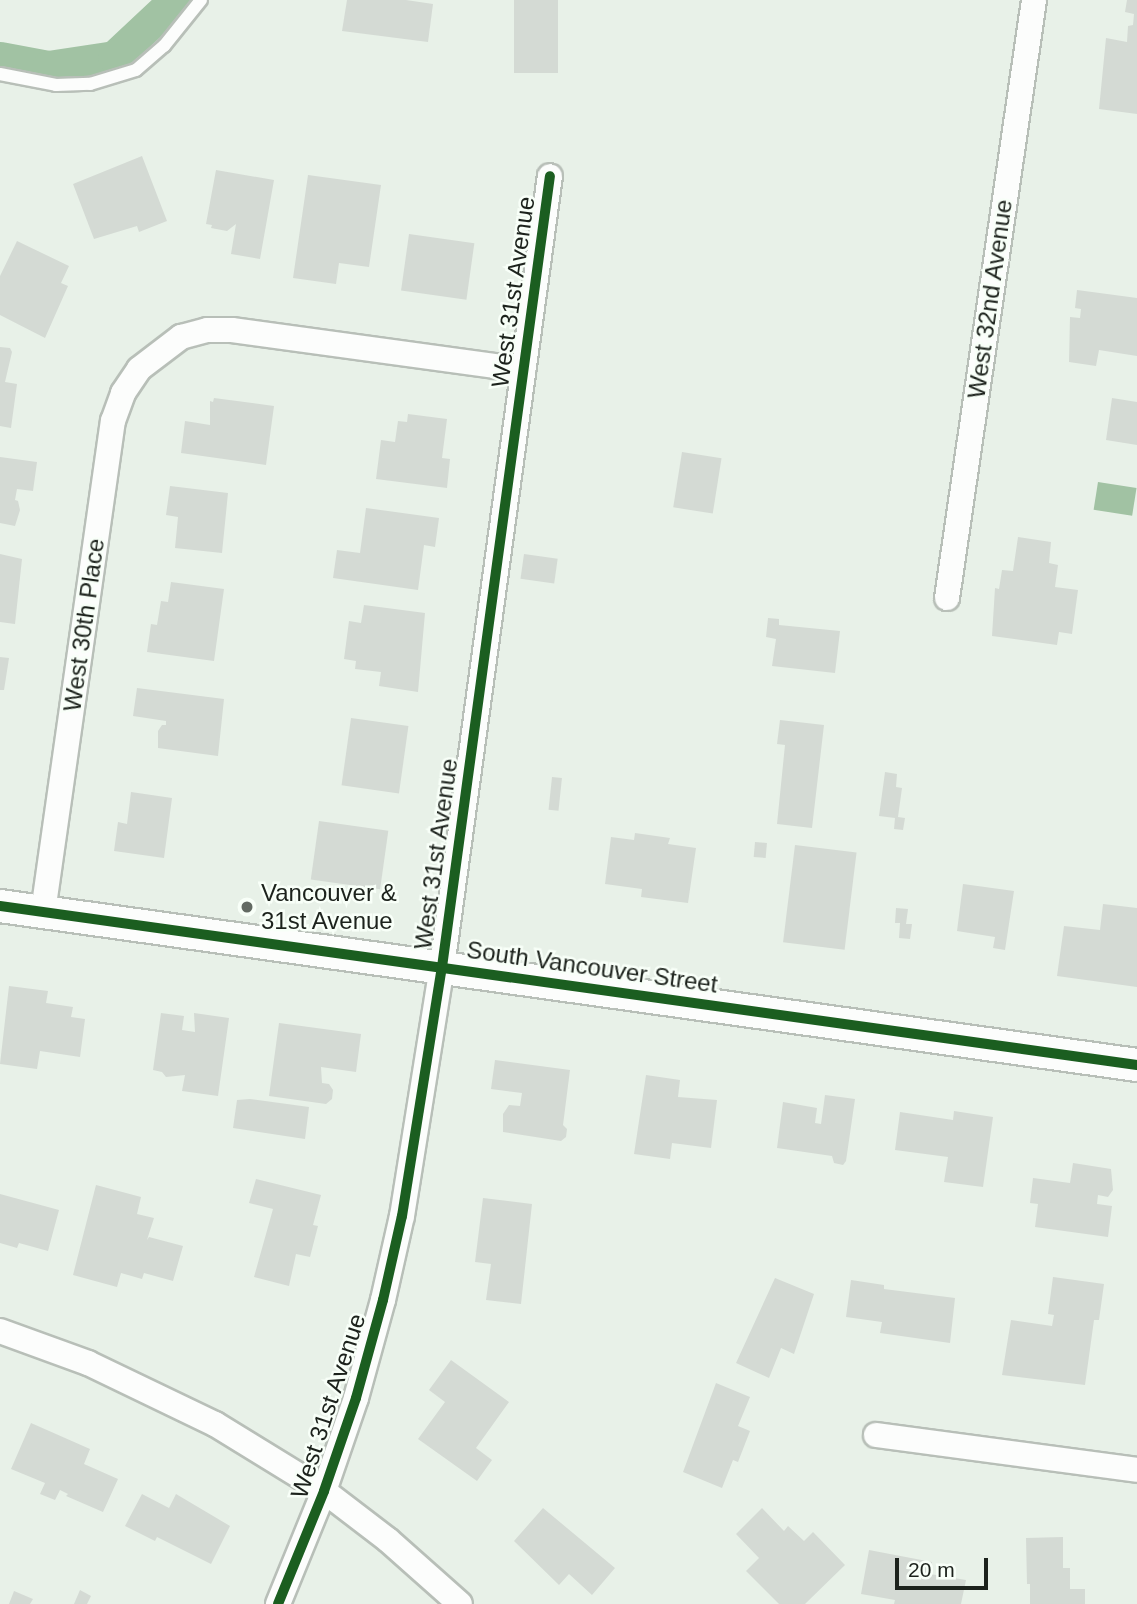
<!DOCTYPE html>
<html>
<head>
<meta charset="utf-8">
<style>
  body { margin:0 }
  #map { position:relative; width:1137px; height:1604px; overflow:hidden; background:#e8f1e8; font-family:Helvetica,sans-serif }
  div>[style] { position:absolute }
  .water>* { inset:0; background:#a1c2a3; transform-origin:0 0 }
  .canal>* { height:33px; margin:-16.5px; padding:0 16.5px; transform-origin:16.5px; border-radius:16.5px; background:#a1c2a3 }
  .building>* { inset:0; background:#d4dad4; transform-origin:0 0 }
  .roads { filter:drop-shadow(2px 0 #b8bfb8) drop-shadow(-2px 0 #b8bfb8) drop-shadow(0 2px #b8bfb8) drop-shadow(0 -2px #b8bfb8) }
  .service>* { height:12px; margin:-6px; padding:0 6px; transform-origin:6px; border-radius:6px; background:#fcfdfc }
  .minor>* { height:24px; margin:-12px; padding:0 12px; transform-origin:12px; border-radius:12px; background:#fcfdfc }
  .tertiary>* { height:32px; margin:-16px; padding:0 16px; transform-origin:16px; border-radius:16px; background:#fcfdfc }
  .cycleway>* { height:10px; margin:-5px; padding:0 5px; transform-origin:5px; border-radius:5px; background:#1b5e20 }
  .dots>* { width:19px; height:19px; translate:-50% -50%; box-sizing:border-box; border:4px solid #f8fff8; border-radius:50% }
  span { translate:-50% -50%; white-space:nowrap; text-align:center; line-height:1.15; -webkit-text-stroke:5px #f8fff8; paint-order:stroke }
  .street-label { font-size:24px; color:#1c221c }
  .poi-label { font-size:24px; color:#1c221c }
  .left { translate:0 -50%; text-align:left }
  .scale { position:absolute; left:895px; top:1558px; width:93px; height:32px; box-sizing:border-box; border:4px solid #1c221c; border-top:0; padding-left:9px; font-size:21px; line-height:24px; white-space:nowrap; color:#1c221c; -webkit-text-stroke:5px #f8fff8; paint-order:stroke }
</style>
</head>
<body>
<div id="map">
  <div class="water">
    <i style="left:1098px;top:482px;width:39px;height:28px;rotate:9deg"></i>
  </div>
  <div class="canal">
    <i style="left:0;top:58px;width:49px;rotate:10.6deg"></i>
    <i style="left:48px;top:67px;width:67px;rotate:-8.6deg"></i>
    <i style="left:114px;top:57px;width:83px;rotate:-43.1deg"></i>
  </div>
  <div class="building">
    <i style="clip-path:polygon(347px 0,406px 0,433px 4px,428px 42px,342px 31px)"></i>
    <i style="left:514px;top:0;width:44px;height:73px"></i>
    <i style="clip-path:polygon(1127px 0,1137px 0,1137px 114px,1099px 109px,1106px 38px,1127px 42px,1128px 26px,1133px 25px,1134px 14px,1125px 12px)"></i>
    <i style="clip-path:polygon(142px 156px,167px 221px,139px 232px,137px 226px,94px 239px,73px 184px)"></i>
    <i style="clip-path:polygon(216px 170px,274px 180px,260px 259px,231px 254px,236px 224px,227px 231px,211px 228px,212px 225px,206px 224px)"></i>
    <i style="clip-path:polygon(308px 175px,381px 185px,369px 267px,339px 263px,336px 284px,293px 278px)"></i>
    <i style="left:409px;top:234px;width:66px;height:57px;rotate:8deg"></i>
    <i style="clip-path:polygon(17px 241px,69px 266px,61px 283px,68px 286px,45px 338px,0 315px,0 276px)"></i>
    <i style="clip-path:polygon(1077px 290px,1137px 298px,1137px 356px,1099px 350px,1096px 366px,1069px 362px,1070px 317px,1080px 318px,1081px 309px,1075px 308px)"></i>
    <i style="clip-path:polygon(0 347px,10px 348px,12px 352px,5px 382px,17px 384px,11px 428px,0 426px)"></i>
    <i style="clip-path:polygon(214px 398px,274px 406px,266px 465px,181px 453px,185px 421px,210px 425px,210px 401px,213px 402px)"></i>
    <i style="clip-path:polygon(1112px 398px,1137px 402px,1137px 445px,1106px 440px)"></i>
    <i style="clip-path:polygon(408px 414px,447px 419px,442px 458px,450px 459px,447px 488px,376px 479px,381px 440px,395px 442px,398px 421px,407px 422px)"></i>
    <i style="left:682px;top:452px;width:40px;height:56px;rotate:9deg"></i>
    <i style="clip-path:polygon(0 457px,37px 462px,33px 491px,17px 489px,15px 500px,18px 501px,20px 510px,15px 526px,0 523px)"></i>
    <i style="clip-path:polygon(170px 486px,228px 493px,222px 553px,175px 548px,178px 517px,166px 515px)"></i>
    <i style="clip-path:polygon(366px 508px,439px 518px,435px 547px,424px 545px,418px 590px,333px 578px,337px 550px,360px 553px)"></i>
    <i style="clip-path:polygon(1018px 537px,1051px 542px,1049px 563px,1058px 565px,1055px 587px,1078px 590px,1072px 634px,1059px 632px,1057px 645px,992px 636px,995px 588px,999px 589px,1002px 570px,1013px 571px)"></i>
    <i style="clip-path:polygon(0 554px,22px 559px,15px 624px,0 622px)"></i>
    <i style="left:524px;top:554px;width:34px;height:25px;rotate:8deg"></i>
    <i style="clip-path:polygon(171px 582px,224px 589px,214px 661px,147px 652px,151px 624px,157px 625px,161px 601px,168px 602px)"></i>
    <i style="clip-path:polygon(364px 605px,425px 613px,418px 692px,379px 686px,381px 672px,355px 669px,356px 661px,344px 659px,349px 621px,361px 623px)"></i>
    <i style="clip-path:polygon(768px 618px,779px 619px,779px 625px,840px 631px,835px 673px,772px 666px,776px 639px,766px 637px)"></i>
    <i style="clip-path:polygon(0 657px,9px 658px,4px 690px,0 690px)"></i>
    <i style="clip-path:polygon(137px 688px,224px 699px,218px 756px,158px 748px,158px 731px,162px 725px,166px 725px,166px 721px,133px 716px)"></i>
    <i style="left:351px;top:718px;width:58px;height:68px;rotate:8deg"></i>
    <i style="clip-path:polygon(780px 720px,824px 725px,812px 828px,777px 824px,785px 745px,777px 744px)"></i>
    <i style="clip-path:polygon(885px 772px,897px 774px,896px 787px,902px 788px,898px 817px,905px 818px,903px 830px,894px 829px,895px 818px,879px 816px)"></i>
    <i style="left:552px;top:777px;width:10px;height:33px;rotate:6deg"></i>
    <i style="clip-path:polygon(131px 792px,172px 798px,164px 858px,114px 851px,118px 822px,127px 824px)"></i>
    <i style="left:319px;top:821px;width:70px;height:59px;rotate:8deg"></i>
    <i style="clip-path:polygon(635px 833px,670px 838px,668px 844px,696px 848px,688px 903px,641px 897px,642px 889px,605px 884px,611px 837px,634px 840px)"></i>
    <i style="left:755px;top:842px;width:12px;height:15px;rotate:5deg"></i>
    <i style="left:795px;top:845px;width:62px;height:98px;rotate:7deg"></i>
    <i style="clip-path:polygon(963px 884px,1014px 891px,1005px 950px,993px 948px,995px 937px,957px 931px)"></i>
    <i style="clip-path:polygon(1103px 904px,1137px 908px,1137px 987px,1057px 976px,1064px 926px,1100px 930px)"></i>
    <i style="clip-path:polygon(896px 908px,908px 909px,906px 924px,912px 924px,910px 939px,899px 938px,900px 923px,895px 923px)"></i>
    <i style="clip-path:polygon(9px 986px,48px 991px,46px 1003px,73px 1007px,71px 1017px,85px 1019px,80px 1057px,40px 1051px,37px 1069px,0 1064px)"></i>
    <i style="clip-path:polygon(161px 1013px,184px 1016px,182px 1030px,195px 1032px,194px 1013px,229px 1018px,218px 1096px,182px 1091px,185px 1075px,166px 1077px,162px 1072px,153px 1070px)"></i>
    <i style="clip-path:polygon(279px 1023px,361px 1034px,356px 1072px,321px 1067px,322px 1083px,329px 1084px,333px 1090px,332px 1099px,326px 1104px,269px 1096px)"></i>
    <i style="clip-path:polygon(495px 1060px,570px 1070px,563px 1125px,567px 1129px,566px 1137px,561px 1141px,503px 1132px,503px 1114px,509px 1105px,520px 1106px,522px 1093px,491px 1089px)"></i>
    <i style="clip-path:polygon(646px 1075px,680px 1080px,678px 1097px,717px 1100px,711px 1148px,672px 1143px,670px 1159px,634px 1154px)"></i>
    <i style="clip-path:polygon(825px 1095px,855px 1099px,846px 1161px,843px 1165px,834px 1163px,832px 1156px,777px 1148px,783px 1102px,817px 1108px,815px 1123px,821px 1124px)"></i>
    <i style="clip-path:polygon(250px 1099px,309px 1107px,305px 1139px,233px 1128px,237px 1100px)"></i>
    <i style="clip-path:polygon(954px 1111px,993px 1117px,983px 1187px,944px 1182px,948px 1157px,895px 1150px,900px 1112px,953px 1120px)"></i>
    <i style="clip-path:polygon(1073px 1163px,1111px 1169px,1113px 1190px,1108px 1197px,1098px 1195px,1097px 1204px,1112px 1206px,1108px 1237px,1035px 1227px,1038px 1204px,1030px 1203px,1033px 1178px,1070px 1183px)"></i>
    <i style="clip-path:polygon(256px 1179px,321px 1195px,313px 1225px,318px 1226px,310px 1257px,296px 1254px,289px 1286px,254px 1277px,273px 1209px,249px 1203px)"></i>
    <i style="clip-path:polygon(96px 1185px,141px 1197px,137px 1214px,154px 1218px,147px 1240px,149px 1237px,183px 1246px,173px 1281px,144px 1273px,142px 1279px,121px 1273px,117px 1287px,73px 1275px)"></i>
    <i style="clip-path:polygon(0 1194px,59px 1210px,48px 1251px,19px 1243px,17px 1248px,0 1243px)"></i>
    <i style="clip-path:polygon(483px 1198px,532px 1204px,521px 1304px,486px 1300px,491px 1264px,475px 1262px)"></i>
    <i style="clip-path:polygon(1053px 1277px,1104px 1284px,1099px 1320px,1094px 1320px,1085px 1385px,1002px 1375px,1011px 1320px,1052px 1326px,1054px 1315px,1048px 1314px)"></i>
    <i style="clip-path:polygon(775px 1278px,814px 1294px,794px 1354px,781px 1348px,769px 1378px,736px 1363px)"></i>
    <i style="clip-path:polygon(851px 1280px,884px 1285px,884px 1289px,955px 1298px,950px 1343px,880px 1333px,882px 1322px,846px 1317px)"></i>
    <i style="clip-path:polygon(451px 1360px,509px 1402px,476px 1448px,492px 1460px,477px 1481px,418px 1439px,445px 1402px,429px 1390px)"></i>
    <i style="clip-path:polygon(716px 1383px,750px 1397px,738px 1426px,750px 1431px,738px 1462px,733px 1460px,722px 1488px,683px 1472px)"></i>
    <i style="clip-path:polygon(31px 1423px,90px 1449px,84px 1464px,118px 1479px,103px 1512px,66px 1496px,68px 1494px,60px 1490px,55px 1500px,40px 1494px,45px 1483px,11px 1469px)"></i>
    <i style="clip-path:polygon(142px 1494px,169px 1508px,176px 1494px,230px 1526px,211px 1564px,157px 1537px,155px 1541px,125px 1526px)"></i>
    <i style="clip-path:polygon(543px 1508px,615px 1568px,592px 1595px,569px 1574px,559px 1585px,514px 1541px)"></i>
    <i style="clip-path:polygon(762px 1508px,784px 1531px,788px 1526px,804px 1541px,813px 1532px,845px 1565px,805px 1604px,779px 1604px,746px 1571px,759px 1558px,736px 1534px)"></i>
    <i style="clip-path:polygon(1063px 1537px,1063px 1568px,1070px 1568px,1070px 1589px,1085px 1589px,1085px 1604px,1030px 1604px,1030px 1584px,1027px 1584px,1026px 1538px)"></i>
    <i style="clip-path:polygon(869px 1550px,932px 1562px,930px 1574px,966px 1580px,961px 1604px,894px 1604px,895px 1600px,861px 1594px)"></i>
    <i style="clip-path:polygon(80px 1590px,91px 1596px,87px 1604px,74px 1604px)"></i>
    <i style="clip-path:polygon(14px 1591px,33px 1599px,30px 1604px,9px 1604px)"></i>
  </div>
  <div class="roads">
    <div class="service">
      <i style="left:0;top:74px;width:57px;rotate:11.1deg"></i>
      <i style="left:56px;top:85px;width:34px;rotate:-2deg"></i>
      <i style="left:90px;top:84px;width:48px;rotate:-16.9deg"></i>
      <i style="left:136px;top:70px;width:37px;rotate:-41deg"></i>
      <i style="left:164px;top:46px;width:59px;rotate:-51.2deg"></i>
    </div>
    <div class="minor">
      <i style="left:947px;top:598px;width:604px;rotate:-81.72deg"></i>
      <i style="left:43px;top:912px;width:496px;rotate:-81.9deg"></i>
      <i style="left:113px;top:421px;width:30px;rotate:-70deg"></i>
      <i style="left:123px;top:393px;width:29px;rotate:-56deg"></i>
      <i style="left:139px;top:369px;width:53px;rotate:-37.3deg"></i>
      <i style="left:181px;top:337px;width:27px;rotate:-15deg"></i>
      <i style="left:207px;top:330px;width:25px"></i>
      <i style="left:232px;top:330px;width:294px;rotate:7.8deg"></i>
      <i style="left:0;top:1331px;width:94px;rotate:20deg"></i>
      <i style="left:88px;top:1363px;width:141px;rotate:25.7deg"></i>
      <i style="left:215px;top:1424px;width:128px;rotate:31.6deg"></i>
      <i style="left:324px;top:1491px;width:81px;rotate:37.4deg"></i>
      <i style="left:388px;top:1540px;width:96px;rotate:41.6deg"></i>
      <i style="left:876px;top:1435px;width:263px;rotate:7.6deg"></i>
      <i style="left:278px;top:1604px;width:122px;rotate:-67.8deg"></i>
      <i style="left:324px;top:1491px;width:98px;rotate:-71deg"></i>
      <i style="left:356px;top:1398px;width:102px;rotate:-74.6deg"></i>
      <i style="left:383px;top:1300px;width:86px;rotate:-77.3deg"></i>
      <i style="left:402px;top:1216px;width:252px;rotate:-80.9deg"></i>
      <i style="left:442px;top:967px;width:798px;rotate:-82.23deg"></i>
    </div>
    <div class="tertiary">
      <i style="left:0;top:906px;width:1148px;rotate:7.96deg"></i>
    </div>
  </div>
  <div class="cycleway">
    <i style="left:0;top:906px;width:1148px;rotate:7.96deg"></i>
    <i style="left:278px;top:1604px;width:122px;rotate:-67.8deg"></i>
    <i style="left:324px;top:1491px;width:98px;rotate:-71deg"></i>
    <i style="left:356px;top:1398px;width:102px;rotate:-74.6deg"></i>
    <i style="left:383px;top:1300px;width:86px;rotate:-77.3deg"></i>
    <i style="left:402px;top:1216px;width:252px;rotate:-80.9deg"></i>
    <i style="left:442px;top:967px;width:798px;rotate:-82.23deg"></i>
  </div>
  <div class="dots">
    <i style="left:247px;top:907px;background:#636a63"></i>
  </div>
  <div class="street-label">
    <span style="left:513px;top:292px;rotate:-82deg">West 31st Avenue</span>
    <span style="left:990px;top:299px;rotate:-82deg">West 32nd Avenue</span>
    <span style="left:84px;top:625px;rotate:-82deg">West 30th Place</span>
    <span style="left:436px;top:854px;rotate:-82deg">West 31st Avenue</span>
    <span style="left:592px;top:967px;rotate:8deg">South Vancouver Street</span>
    <span style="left:328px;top:1406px;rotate:-72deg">West 31st Avenue</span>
  </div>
  <div class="poi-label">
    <span class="left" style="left:261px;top:907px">Vancouver &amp;<br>31st Avenue</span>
  </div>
  <div class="scale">20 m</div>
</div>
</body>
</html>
